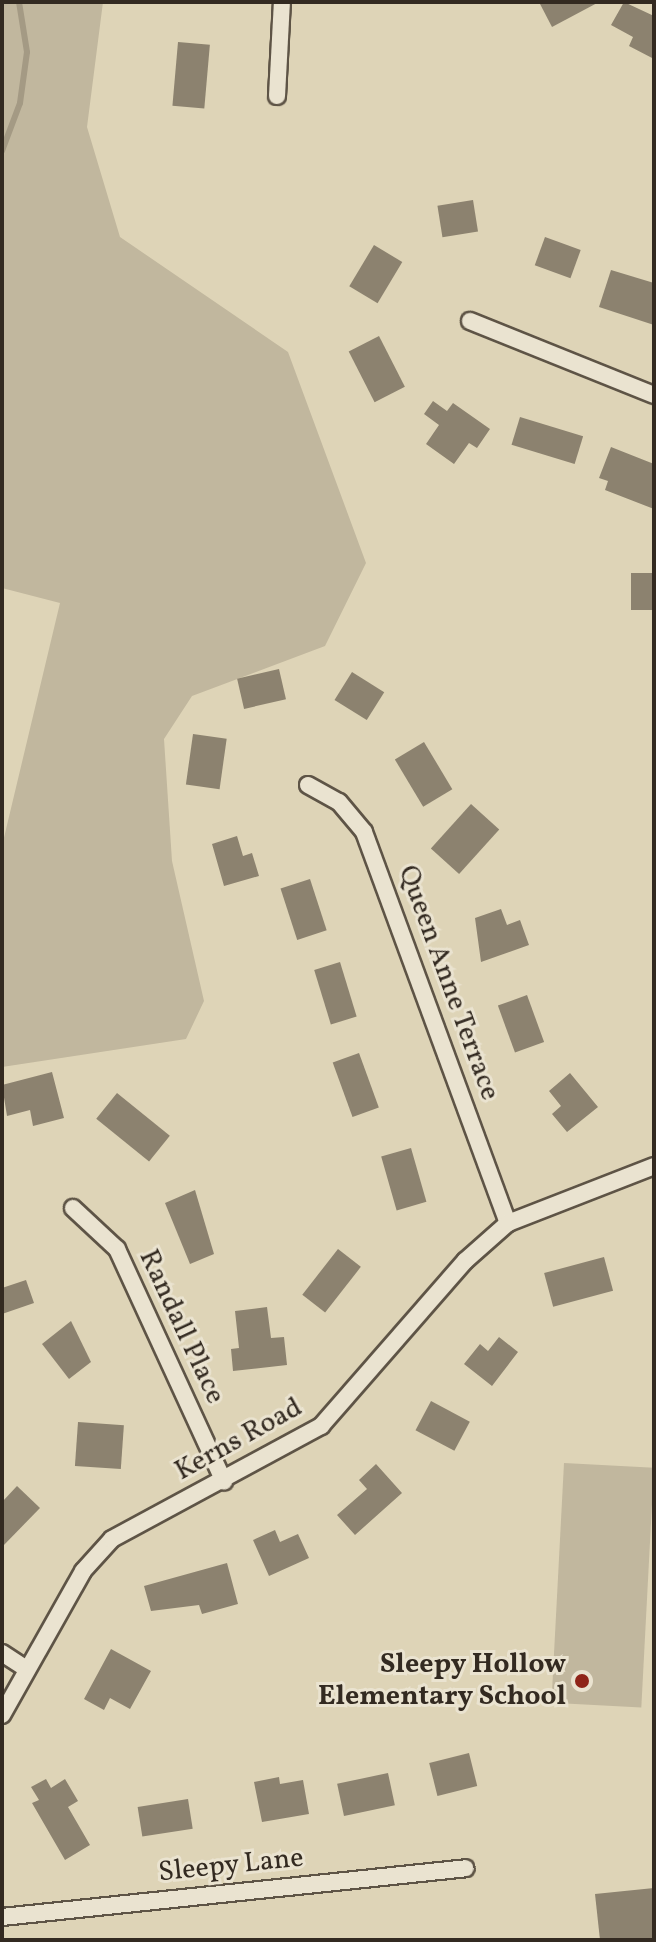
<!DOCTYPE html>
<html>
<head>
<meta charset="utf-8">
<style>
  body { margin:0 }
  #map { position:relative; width:656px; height:1942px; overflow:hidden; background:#ded4b7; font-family:Vollkorn,serif }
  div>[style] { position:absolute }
  .green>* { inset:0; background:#c1b79e; transform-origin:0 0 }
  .stream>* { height:6px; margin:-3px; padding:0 3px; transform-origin:3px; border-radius:3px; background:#a49a84 }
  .building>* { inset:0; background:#8c826f; transform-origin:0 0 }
  .roads { filter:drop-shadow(2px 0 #5e5446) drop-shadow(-2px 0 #5e5446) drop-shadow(0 2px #5e5446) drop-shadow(0 -2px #5e5446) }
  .street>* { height:16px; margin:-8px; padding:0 8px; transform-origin:8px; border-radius:8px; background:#eae3d0 }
  .dots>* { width:22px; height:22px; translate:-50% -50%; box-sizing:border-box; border:4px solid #eae3d0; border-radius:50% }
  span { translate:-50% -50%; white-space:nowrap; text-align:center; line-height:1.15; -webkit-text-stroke:6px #eae3d0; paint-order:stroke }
  .street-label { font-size:28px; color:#332a21 }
  .poi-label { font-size:28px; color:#332a21; font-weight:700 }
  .right { translate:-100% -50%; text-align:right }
  .frame { position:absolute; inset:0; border:4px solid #332a21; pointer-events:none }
</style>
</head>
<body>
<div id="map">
  <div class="green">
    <i style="clip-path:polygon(2px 2px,103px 2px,87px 127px,120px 237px,288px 352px,366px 563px,325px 646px,192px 696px,164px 739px,172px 861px,204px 1001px,186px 1039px,2px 1067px,2px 846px,60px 603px,2px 588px)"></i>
    <i style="left:564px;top:1463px;width:90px;height:240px;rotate:3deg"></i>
  </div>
  <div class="stream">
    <i style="left:2px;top:151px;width:51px;rotate:-69.4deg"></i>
    <i style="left:20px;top:103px;width:51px;rotate:-82.2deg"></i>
    <i style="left:27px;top:52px;width:51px;rotate:-99.1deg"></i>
  </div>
  <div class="building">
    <i style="clip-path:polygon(539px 2px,599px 2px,552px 27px)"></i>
    <i style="clip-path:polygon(624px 2px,654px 16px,654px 59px,629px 46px,633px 37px,611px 25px)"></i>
    <i style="left:178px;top:42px;width:32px;height:64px;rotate:5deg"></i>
    <i style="left:473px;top:200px;width:32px;height:36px;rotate:81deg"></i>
    <i style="left:545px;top:237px;width:38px;height:30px;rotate:20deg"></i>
    <i style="left:374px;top:245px;width:33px;height:48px;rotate:31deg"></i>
    <i style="clip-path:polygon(611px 270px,654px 283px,654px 325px,599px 307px)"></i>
    <i style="left:379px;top:336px;width:57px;height:34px;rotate:63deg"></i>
    <i style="clip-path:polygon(433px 401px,447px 411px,453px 403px,490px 429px,477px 448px,469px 443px,454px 464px,426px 444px,439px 425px,424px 414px)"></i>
    <i style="left:520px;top:417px;width:66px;height:29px;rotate:17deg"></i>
    <i style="clip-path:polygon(611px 447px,654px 464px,654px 509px,605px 490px,608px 481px,599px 478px)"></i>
    <i style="left:654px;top:573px;width:37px;height:23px;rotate:90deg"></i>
    <i style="left:279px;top:669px;width:31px;height:43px;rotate:77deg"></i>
    <i style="left:352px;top:672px;width:38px;height:33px;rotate:32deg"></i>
    <i style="left:193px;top:734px;width:34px;height:51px;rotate:8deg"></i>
    <i style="left:424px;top:742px;width:55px;height:34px;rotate:59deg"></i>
    <i style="left:471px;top:804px;width:38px;height:60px;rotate:42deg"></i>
    <i style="clip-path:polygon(237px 836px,243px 856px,252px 853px,259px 876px,224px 886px,212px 844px)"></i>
    <i style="left:310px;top:879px;width:54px;height:31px;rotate:72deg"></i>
    <i style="clip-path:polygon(501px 909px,507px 925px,520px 920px,529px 945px,481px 962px,475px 918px)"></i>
    <i style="left:340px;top:962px;width:57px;height:27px;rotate:73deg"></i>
    <i style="left:527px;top:995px;width:50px;height:31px;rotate:70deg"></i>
    <i style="left:359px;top:1053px;width:58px;height:28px;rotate:70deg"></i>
    <i style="clip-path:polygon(52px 1072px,64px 1118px,33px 1126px,30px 1110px,7px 1116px,2px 1085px)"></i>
    <i style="clip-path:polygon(570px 1073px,598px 1107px,567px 1132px,552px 1114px,561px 1106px,549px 1091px)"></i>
    <i style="left:117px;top:1093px;width:68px;height:33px;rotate:39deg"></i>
    <i style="left:411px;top:1148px;width:56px;height:31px;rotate:74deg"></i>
    <i style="clip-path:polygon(195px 1190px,214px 1254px,190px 1264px,165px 1203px)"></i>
    <i style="left:338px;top:1249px;width:29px;height:58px;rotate:38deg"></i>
    <i style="left:604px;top:1257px;width:35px;height:62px;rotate:75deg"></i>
    <i style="clip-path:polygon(26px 1280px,34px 1303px,2px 1314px,2px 1288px)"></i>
    <i style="clip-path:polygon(267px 1307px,271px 1338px,284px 1337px,287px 1365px,233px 1371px,231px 1349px,239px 1348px,235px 1311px)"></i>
    <i style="clip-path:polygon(71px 1321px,91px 1362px,69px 1379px,42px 1344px)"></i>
    <i style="clip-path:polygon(499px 1337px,518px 1352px,492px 1386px,464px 1364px,480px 1344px,488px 1351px)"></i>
    <i style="left:431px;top:1401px;width:44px;height:33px;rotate:28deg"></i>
    <i style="left:78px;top:1422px;width:46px;height:44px;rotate:4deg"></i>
    <i style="clip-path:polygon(376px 1464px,402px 1493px,355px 1535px,337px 1515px,367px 1489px,359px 1480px)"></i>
    <i style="clip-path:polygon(17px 1486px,40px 1508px,2px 1547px,2px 1502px)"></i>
    <i style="clip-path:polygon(275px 1530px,280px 1542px,298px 1534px,309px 1558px,269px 1576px,253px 1540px)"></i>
    <i style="clip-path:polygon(227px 1563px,238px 1604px,202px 1614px,199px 1605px,151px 1611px,144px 1586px)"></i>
    <i style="clip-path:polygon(111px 1649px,151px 1671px,130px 1709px,110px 1698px,104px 1710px,84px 1699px)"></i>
    <i style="left:469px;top:1753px;width:34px;height:41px;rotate:76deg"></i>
    <i style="left:388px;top:1773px;width:33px;height:52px;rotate:78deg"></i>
    <i style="clip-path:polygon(279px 1777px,280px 1784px,303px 1780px,309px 1814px,262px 1822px,254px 1782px)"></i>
    <i style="clip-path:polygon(46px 1779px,51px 1788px,65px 1779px,78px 1801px,68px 1807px,90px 1845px,65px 1860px,32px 1803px,39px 1800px,31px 1787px)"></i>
    <i style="left:188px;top:1799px;width:30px;height:51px;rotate:81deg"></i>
    <i style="clip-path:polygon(654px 1888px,654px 1940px,600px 1940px,595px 1894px)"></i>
  </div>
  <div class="roads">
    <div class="street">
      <i style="left:277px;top:96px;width:94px;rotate:-87deg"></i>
      <i style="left:470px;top:321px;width:198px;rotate:21.9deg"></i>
      <i style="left:308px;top:785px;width:35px;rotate:29deg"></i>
      <i style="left:339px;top:802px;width:39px;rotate:50deg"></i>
      <i style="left:364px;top:832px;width:417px;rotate:69.8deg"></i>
      <i style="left:73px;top:1208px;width:60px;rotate:43deg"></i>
      <i style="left:117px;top:1249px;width:256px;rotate:65.3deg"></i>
      <i style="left:2px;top:1653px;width:30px;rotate:33deg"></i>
      <i style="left:2px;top:1715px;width:165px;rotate:-60.6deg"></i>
      <i style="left:83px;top:1571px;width:43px;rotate:-47.8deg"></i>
      <i style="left:112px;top:1539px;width:238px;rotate:-28.4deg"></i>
      <i style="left:321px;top:1426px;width:219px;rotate:-48.9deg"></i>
      <i style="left:465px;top:1261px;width:57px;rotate:-41.5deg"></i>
      <i style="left:508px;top:1223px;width:157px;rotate:-21.3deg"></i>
      <i style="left:2px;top:1917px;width:466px;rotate:-6deg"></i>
    </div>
  </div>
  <div class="dots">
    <i style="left:582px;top:1681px;background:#8f2418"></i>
  </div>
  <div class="street-label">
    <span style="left:448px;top:983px;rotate:70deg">Queen Anne Terrace</span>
    <span style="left:181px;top:1327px;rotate:65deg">Randall Place</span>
    <span style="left:239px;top:1440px;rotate:-29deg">Kerns Road</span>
    <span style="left:231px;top:1866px;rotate:-6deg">Sleepy Lane</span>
  </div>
  <div class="poi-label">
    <span class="right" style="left:566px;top:1681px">Sleepy Hollow<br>Elementary School</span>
  </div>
  <div class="frame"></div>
</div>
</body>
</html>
